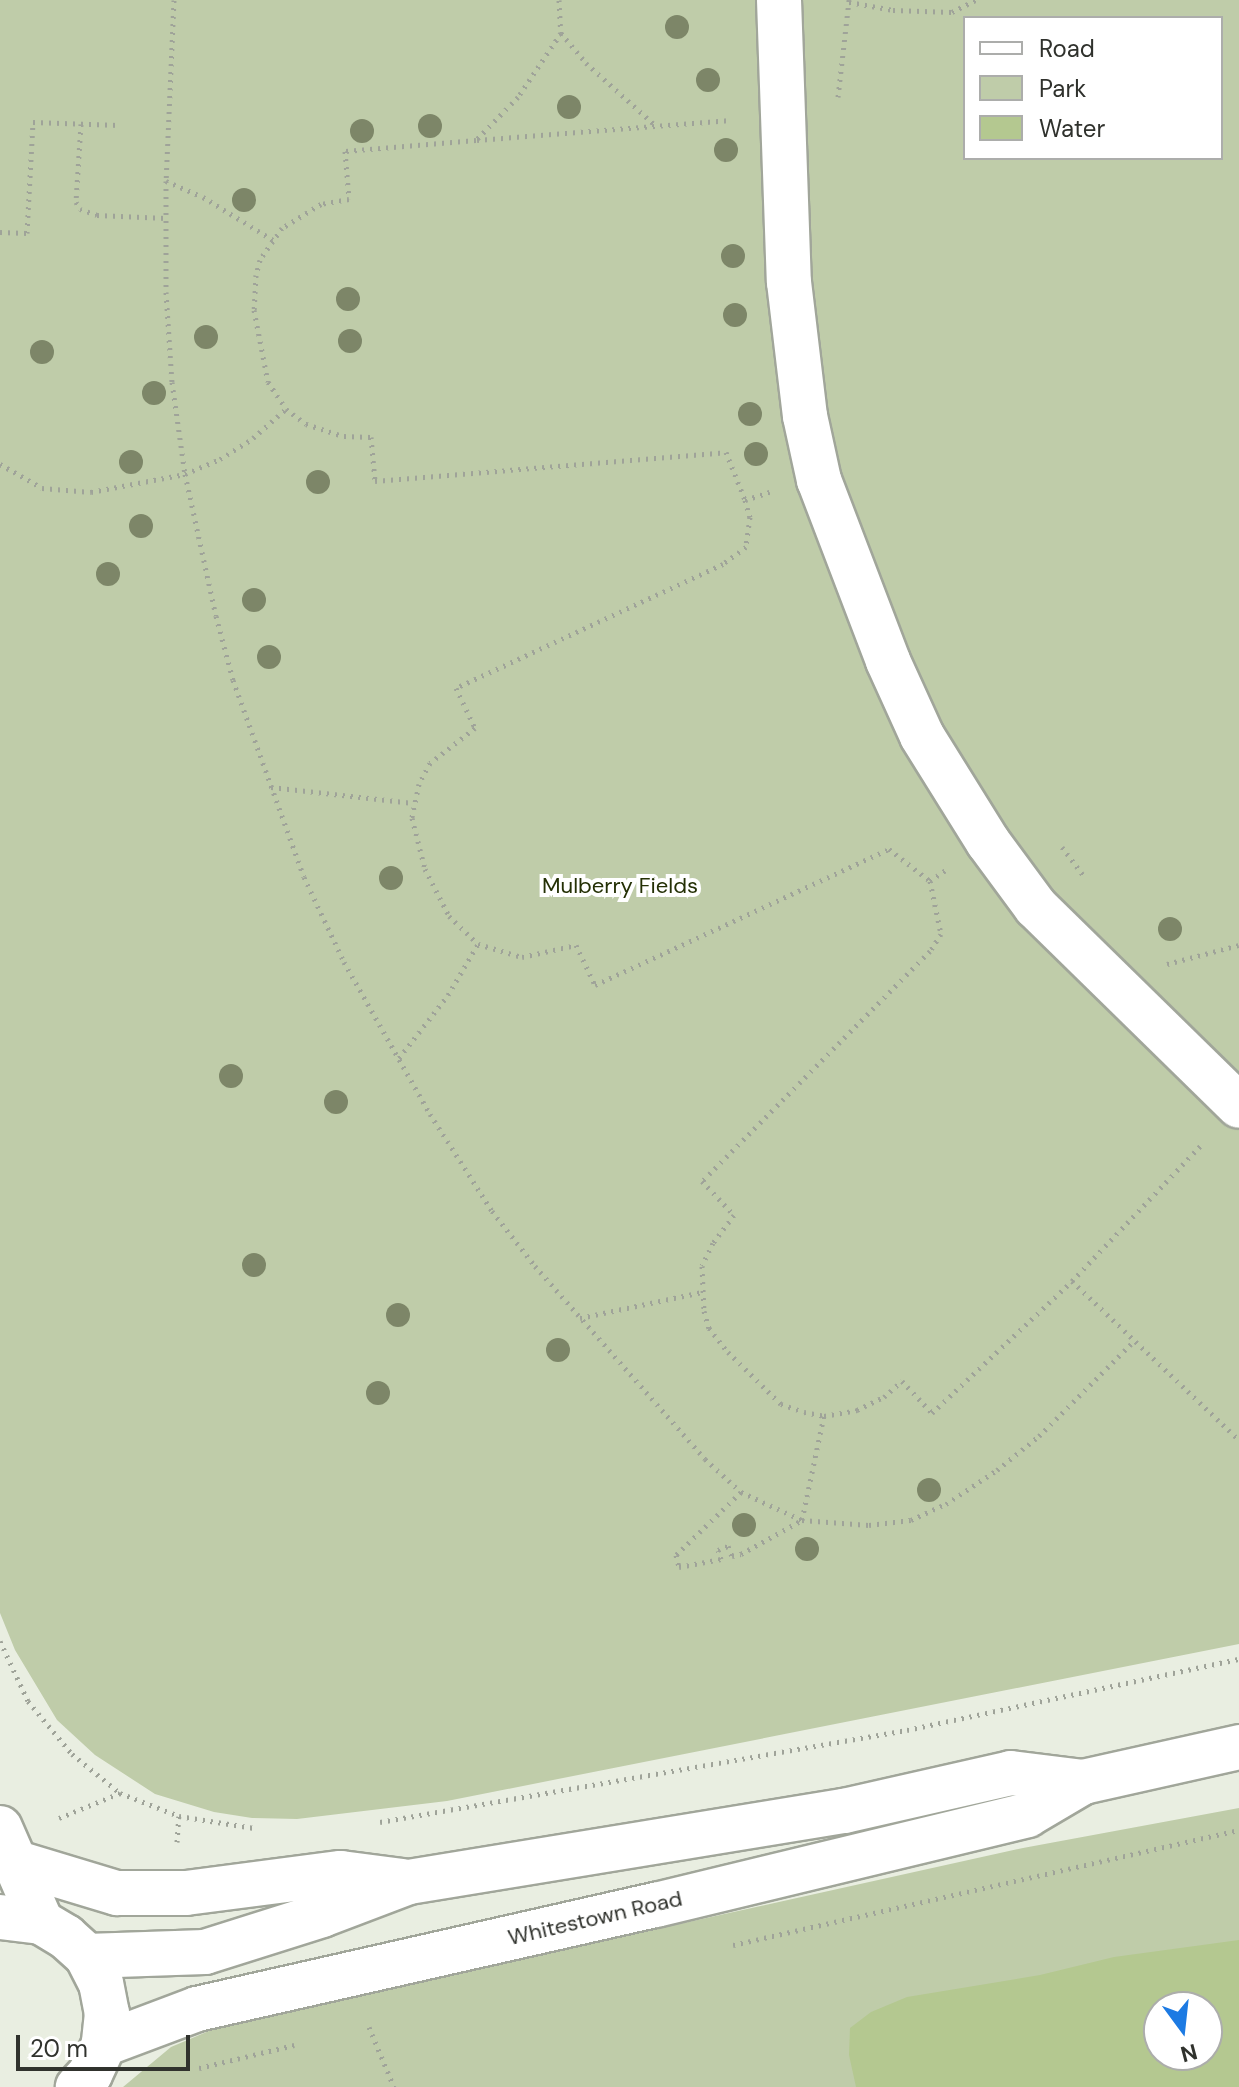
<!DOCTYPE html>
<html>
<head>
<meta charset="utf-8">
<style>
  body { margin:0 }
  #map { position:relative; width:1239px; height:2087px; overflow:hidden; background:#e9eee1; font-family:"DM Sans",sans-serif }
  div>[style] { position:absolute }
  .green>* { inset:0; background:#bfcca9 }
  .water>* { inset:0; background:#b4c890 }
  .path>* { height:5px; margin-top:-2.5px; transform-origin:0; background:repeating-linear-gradient(90deg,#9fa399 0 2px,transparent 0 8px) }
  .roads { filter:drop-shadow(2px 0 #a1a69a) drop-shadow(-2px 0 #a1a69a) drop-shadow(0 2px #a1a69a) drop-shadow(0 -2px #a1a69a) }
  .minor>* { height:44px; margin:-22px; padding:0 22px; transform-origin:22px; border-radius:22px; background:#fff }
  .major>* { height:44px; margin:-22px; padding:0 22px; transform-origin:22px; border-radius:22px; background:#fff }
  .trees>* { width:24px; height:24px; margin:-12px; border-radius:50%; background:#7d8668 }
  span { translate:-50% -50%; white-space:nowrap; text-align:center; line-height:1.15; -webkit-text-stroke:8px #fff; paint-order:stroke }
  .park-label { font-size:22px; color:#243005 }
  .street-label { font-size:22px; color:#30322d }
  .legend { position:absolute; left:963px; top:16px; width:260px; height:144px; box-sizing:border-box; background:#fff; border:2px solid #acadab; margin:0; padding:10px 14px; list-style:none; font-size:24px; color:#30322d }
  .legend li { display:flex; align-items:center; gap:16px; height:40px }
  .legend b { width:40px; border:2px solid #acadab }
  .north { position:absolute; left:1143px; top:1991px; width:80px; height:80px; box-sizing:border-box; background:#fff; border:2px solid #acadab; border-radius:50%; rotate:165deg; font-size:22px; font-weight:700; line-height:32px; text-align:center; color:#30322d }
  .north::after { content:''; display:block; margin:auto; width:28px; height:36px; background:#1c7ae3; clip-path:polygon(50% 0,100% 100%,50% 72%,0 100%) }
  .scale { position:absolute; left:16px; top:2035px; width:174px; height:36px; box-sizing:border-box; border:4px solid #30322d; border-top:0; padding-left:10px; font-size:24px; line-height:28px; white-space:nowrap; color:#30322d; -webkit-text-stroke:6px #fff; paint-order:stroke }
</style>
</head>
<body>
<div id="map">
  <div class="green">
    <i style="clip-path:polygon(evenodd,0 0,1239px 0,1239px 1644px,447px 1801px,297px 1819px,252px 1818px,214px 1812px,155px 1794px,95px 1755px,57px 1720px,15px 1650px,0 1613px,0 0,965px 18px,1221px 18px,1221px 158px,965px 158px,965px 18px)"></i>
    <i style="clip-path:polygon(evenodd,1239px 1808px,1239px 2087px,123px 2087px,171px 2047px,223px 2025px,1023px 1848px,1239px 1808px,1159px 2007px,1207px 2007px,1207px 2055px,1159px 2055px,1159px 2007px)"></i>
  </div>
  <div class="water">
    <i style="clip-path:polygon(evenodd,1239px 1940px,1239px 2087px,856px 2087px,849px 2055px,850px 2028px,871px 2012px,907px 1997px,1040px 1975px,1114px 1957px,1239px 1940px,1159px 2007px,1207px 2007px,1207px 2055px,1159px 2055px,1159px 2007px)"></i>
  </div>
  <div class="path">
    <i style="left:174px;top:0;width:181px;rotate:92.5deg"></i>
    <i style="left:166px;top:181px;width:111px;rotate:90deg"></i>
    <i style="left:166px;top:292px;width:90px;rotate:86.2deg"></i>
    <i style="left:172px;top:382px;width:93px;rotate:82deg"></i>
    <i style="left:185px;top:474px;width:145px;rotate:77.7deg"></i>
    <i style="left:216px;top:616px;width:66px;rotate:75.1deg"></i>
    <i style="left:233px;top:680px;width:209px;rotate:70.2deg"></i>
    <i style="left:304px;top:877px;width:94px;rotate:64.8deg"></i>
    <i style="left:344px;top:962px;width:175px;rotate:60.5deg"></i>
    <i style="left:430px;top:1114px;width:115px;rotate:57.4deg"></i>
    <i style="left:492px;top:1211px;width:70px;rotate:52deg"></i>
    <i style="left:535px;top:1266px;width:257px;rotate:48.6deg"></i>
    <i style="left:705px;top:1459px;width:49px;rotate:42.5deg"></i>
    <i style="left:741px;top:1492px;width:67px;rotate:24.7deg"></i>
    <i style="left:802px;top:1520px;width:67px;rotate:4.3deg"></i>
    <i style="left:869px;top:1525px;width:42px;rotate:-6.8deg"></i>
    <i style="left:911px;top:1520px;width:38px;rotate:-25deg"></i>
    <i style="left:946px;top:1504px;width:61px;rotate:-33.7deg"></i>
    <i style="left:997px;top:1470px;width:54px;rotate:-39deg"></i>
    <i style="left:1039px;top:1436px;width:134px;rotate:-45deg"></i>
    <i style="left:559px;top:0;width:33px;rotate:87deg"></i>
    <i style="left:561px;top:33px;width:77px;rotate:123.9deg"></i>
    <i style="left:518px;top:97px;width:60px;rotate:134.3deg"></i>
    <i style="left:476px;top:140px;width:131px;rotate:175.2deg"></i>
    <i style="left:345px;top:151px;width:48px;rotate:85.2deg"></i>
    <i style="left:349px;top:199px;width:28px;rotate:170deg"></i>
    <i style="left:321px;top:204px;width:46px;rotate:148.4deg"></i>
    <i style="left:282px;top:228px;width:39px;rotate:125deg"></i>
    <i style="left:260px;top:260px;width:16px;rotate:105deg"></i>
    <i style="left:256px;top:275px;width:35px;rotate:93deg"></i>
    <i style="left:254px;top:310px;width:73px;rotate:79deg"></i>
    <i style="left:268px;top:382px;width:32px;rotate:56deg"></i>
    <i style="left:286px;top:409px;width:25px;rotate:37deg"></i>
    <i style="left:306px;top:424px;width:40px;rotate:18deg"></i>
    <i style="left:344px;top:436px;width:27px;rotate:2deg"></i>
    <i style="left:371px;top:437px;width:44px;rotate:84.8deg"></i>
    <i style="left:375px;top:481px;width:352px;rotate:-4.7deg"></i>
    <i style="left:726px;top:452px;width:52px;rotate:68.4deg"></i>
    <i style="left:745px;top:500px;width:26px;rotate:-18deg"></i>
    <i style="left:849px;top:2px;width:45px;rotate:10.3deg"></i>
    <i style="left:893px;top:10px;width:59px;rotate:1.9deg"></i>
    <i style="left:952px;top:12px;width:27px;rotate:-27deg"></i>
    <i style="left:561px;top:33px;width:39px;rotate:50deg"></i>
    <i style="left:586px;top:63px;width:91px;rotate:41.9deg"></i>
    <i style="left:838px;top:97px;width:98px;rotate:-83.5deg"></i>
    <i style="left:81px;top:124px;width:78px;rotate:93.7deg"></i>
    <i style="left:76px;top:202px;width:8px;rotate:60deg"></i>
    <i style="left:80px;top:209px;width:18px;rotate:19deg"></i>
    <i style="left:97px;top:215px;width:69px;rotate:2.5deg"></i>
    <i style="left:477px;top:140px;width:255px;rotate:-4.5deg"></i>
    <i style="left:166px;top:181px;width:40px;rotate:23.4deg"></i>
    <i style="left:203px;top:197px;width:82px;rotate:31.6deg"></i>
    <i style="left:0;top:232px;width:27px;rotate:2deg"></i>
    <i style="left:27px;top:233px;width:111px;rotate:-86.9deg"></i>
    <i style="left:33px;top:122px;width:86px;rotate:2deg"></i>
    <i style="left:0;top:464px;width:48px;rotate:29.7deg"></i>
    <i style="left:42px;top:488px;width:49px;rotate:4.7deg"></i>
    <i style="left:91px;top:492px;width:96px;rotate:-10.8deg"></i>
    <i style="left:185px;top:474px;width:38px;rotate:-23deg"></i>
    <i style="left:220px;top:459px;width:39px;rotate:-32deg"></i>
    <i style="left:253px;top:438px;width:44px;rotate:-41.3deg"></i>
    <i style="left:745px;top:500px;width:18px;rotate:74deg"></i>
    <i style="left:750px;top:517px;width:30px;rotate:98deg"></i>
    <i style="left:746px;top:547px;width:29px;rotate:144deg"></i>
    <i style="left:723px;top:564px;width:294px;rotate:155.1deg"></i>
    <i style="left:456px;top:688px;width:44px;rotate:64.6deg"></i>
    <i style="left:475px;top:728px;width:57px;rotate:142.1deg"></i>
    <i style="left:430px;top:763px;width:24px;rotate:118deg"></i>
    <i style="left:419px;top:784px;width:35px;rotate:102deg"></i>
    <i style="left:412px;top:818px;width:53px;rotate:75.7deg"></i>
    <i style="left:425px;top:869px;width:53px;rotate:62.9deg"></i>
    <i style="left:449px;top:916px;width:40px;rotate:44deg"></i>
    <i style="left:478px;top:944px;width:46px;rotate:16.5deg"></i>
    <i style="left:522px;top:957px;width:55px;rotate:-12.5deg"></i>
    <i style="left:576px;top:945px;width:44px;rotate:64.6deg"></i>
    <i style="left:595px;top:985px;width:324px;rotate:-24.8deg"></i>
    <i style="left:889px;top:849px;width:52px;rotate:38deg"></i>
    <i style="left:930px;top:881px;width:19px;rotate:-35deg"></i>
    <i style="left:271px;top:787px;width:143px;rotate:6.4deg"></i>
    <i style="left:1062px;top:847px;width:38px;rotate:53deg"></i>
    <i style="left:930px;top:881px;width:54px;rotate:78.3deg"></i>
    <i style="left:941px;top:934px;width:20px;rotate:123deg"></i>
    <i style="left:930px;top:951px;width:324px;rotate:134.7deg"></i>
    <i style="left:702px;top:1181px;width:47px;rotate:46.7deg"></i>
    <i style="left:734px;top:1215px;width:35px;rotate:127deg"></i>
    <i style="left:713px;top:1243px;width:25px;rotate:116deg"></i>
    <i style="left:702px;top:1266px;width:45px;rotate:87.5deg"></i>
    <i style="left:704px;top:1311px;width:18px;rotate:74deg"></i>
    <i style="left:709px;top:1328px;width:31px;rotate:52deg"></i>
    <i style="left:728px;top:1352px;width:74px;rotate:44.5deg"></i>
    <i style="left:781px;top:1404px;width:24px;rotate:19deg"></i>
    <i style="left:804px;top:1412px;width:20px;rotate:11deg"></i>
    <i style="left:824px;top:1416px;width:34px;rotate:-10deg"></i>
    <i style="left:857px;top:1410px;width:30px;rotate:-26deg"></i>
    <i style="left:884px;top:1397px;width:24px;rotate:-42deg"></i>
    <i style="left:902px;top:1381px;width:44px;rotate:46.8deg"></i>
    <i style="left:932px;top:1413px;width:192px;rotate:-43.3deg"></i>
    <i style="left:1072px;top:1281px;width:189px;rotate:-46.5deg"></i>
    <i style="left:1167px;top:964px;width:74px;rotate:-14.8deg"></i>
    <i style="left:399px;top:1058px;width:80px;rotate:-52.1deg"></i>
    <i style="left:448px;top:995px;width:59px;rotate:-59.5deg"></i>
    <i style="left:1072px;top:1281px;width:231px;rotate:43.6deg"></i>
    <i style="left:580px;top:1318px;width:125px;rotate:-12deg"></i>
    <i style="left:741px;top:1492px;width:91px;rotate:135.9deg"></i>
    <i style="left:676px;top:1555px;width:12px;rotate:76deg"></i>
    <i style="left:679px;top:1567px;width:43px;rotate:-10.8deg"></i>
    <i style="left:721px;top:1559px;width:9px;rotate:-108deg"></i>
    <i style="left:718px;top:1550px;width:11px;rotate:-22deg"></i>
    <i style="left:728px;top:1546px;width:11px;rotate:68deg"></i>
    <i style="left:732px;top:1556px;width:9px;rotate:-13deg"></i>
    <i style="left:741px;top:1554px;width:70px;rotate:-29.1deg"></i>
    <i style="left:802px;top:1520px;width:106px;rotate:-78.1deg"></i>
    <i style="left:0;top:1641px;width:66px;rotate:65deg"></i>
    <i style="left:28px;top:1701px;width:69px;rotate:50.3deg"></i>
    <i style="left:72px;top:1754px;width:62px;rotate:39.1deg"></i>
    <i style="left:120px;top:1793px;width:63px;rotate:21.3deg"></i>
    <i style="left:179px;top:1816px;width:76px;rotate:9.1deg"></i>
    <i style="left:59px;top:1818px;width:66px;rotate:-22.3deg"></i>
    <i style="left:380px;top:1822px;width:535px;rotate:-9.9deg"></i>
    <i style="left:907px;top:1730px;width:340px;rotate:-12.1deg"></i>
    <i style="left:177px;top:1842px;width:26px;rotate:-86deg"></i>
    <i style="left:733px;top:1945px;width:519px;rotate:-12.8deg"></i>
    <i style="left:369px;top:2027px;width:65px;rotate:67.4deg"></i>
    <i style="left:199px;top:2068px;width:98px;rotate:-13.6deg"></i>
  </div>
  <div class="roads">
    <div class="minor">
      <i style="left:779px;top:0;width:282px;rotate:88deg"></i>
      <i style="left:789px;top:282px;width:135px;rotate:83.2deg"></i>
      <i style="left:805px;top:416px;width:66px;rotate:77.7deg"></i>
      <i style="left:819px;top:480px;width:194px;rotate:69.1deg"></i>
      <i style="left:888px;top:661px;width:82px;rotate:65.6deg"></i>
      <i style="left:922px;top:736px;width:125px;rotate:58.1deg"></i>
      <i style="left:988px;top:842px;width:81px;rotate:53.6deg"></i>
      <i style="left:1036px;top:907px;width:284px;rotate:44.4deg"></i>
      <i style="left:14px;top:1862px;width:108px;rotate:16.8deg"></i>
      <i style="left:117px;top:1893px;width:69px"></i>
      <i style="left:186px;top:1893px;width:156px;rotate:-7.4deg"></i>
      <i style="left:341px;top:1873px;width:62px;rotate:7.5deg"></i>
      <i style="left:87px;top:1956px;width:118px;rotate:-1.9deg"></i>
      <i style="left:205px;top:1952px;width:123px;rotate:-17.5deg"></i>
      <i style="left:322px;top:1915px;width:93px;rotate:-20.8deg"></i>
      <i style="left:409px;top:1882px;width:441px;rotate:-9.3deg"></i>
      <i style="left:844px;top:1811px;width:171px;rotate:-12.8deg"></i>
      <i style="left:1011px;top:1773px;width:73px;rotate:7.1deg"></i>
      <i style="left:104px;top:2044px;width:99px;rotate:-20.6deg"></i>
      <i style="left:197px;top:2009px;width:471px;rotate:-12.8deg"></i>
      <i style="left:656px;top:1905px;width:382px;rotate:-13.6deg"></i>
      <i style="left:1027px;top:1815px;width:65px;rotate:-30.5deg"></i>
      <i style="left:1083px;top:1782px;width:160px;rotate:-12.6deg"></i>
    </div>
    <div class="major">
      <i style="left:0;top:1828px;width:103px;rotate:66.4deg"></i>
      <i style="left:0;top:1917px;width:41px;rotate:7deg"></i>
      <i style="left:41px;top:1922px;width:29px;rotate:31deg"></i>
      <i style="left:66px;top:1937px;width:28px;rotate:42deg"></i>
      <i style="left:87px;top:1956px;width:30px;rotate:63deg"></i>
      <i style="left:101px;top:1983px;width:31px;rotate:79deg"></i>
      <i style="left:107px;top:2013px;width:31px;rotate:96deg"></i>
      <i style="left:104px;top:2044px;width:33px;rotate:115deg"></i>
      <i style="left:90px;top:2074px;width:18px;rotate:133deg"></i>
    </div>
  </div>
  <div class="trees">
    <i style="left:677px;top:27px"></i>
    <i style="left:708px;top:80px"></i>
    <i style="left:569px;top:107px"></i>
    <i style="left:430px;top:126px"></i>
    <i style="left:362px;top:131px"></i>
    <i style="left:726px;top:150px"></i>
    <i style="left:244px;top:200px"></i>
    <i style="left:733px;top:256px"></i>
    <i style="left:348px;top:299px"></i>
    <i style="left:735px;top:315px"></i>
    <i style="left:206px;top:337px"></i>
    <i style="left:350px;top:341px"></i>
    <i style="left:42px;top:352px"></i>
    <i style="left:154px;top:393px"></i>
    <i style="left:750px;top:414px"></i>
    <i style="left:756px;top:454px"></i>
    <i style="left:131px;top:462px"></i>
    <i style="left:318px;top:482px"></i>
    <i style="left:141px;top:526px"></i>
    <i style="left:108px;top:574px"></i>
    <i style="left:254px;top:600px"></i>
    <i style="left:269px;top:657px"></i>
    <i style="left:391px;top:878px"></i>
    <i style="left:1170px;top:929px"></i>
    <i style="left:231px;top:1076px"></i>
    <i style="left:336px;top:1102px"></i>
    <i style="left:254px;top:1265px"></i>
    <i style="left:398px;top:1315px"></i>
    <i style="left:558px;top:1350px"></i>
    <i style="left:378px;top:1393px"></i>
    <i style="left:929px;top:1490px"></i>
    <i style="left:744px;top:1525px"></i>
    <i style="left:807px;top:1549px"></i>
  </div>
  <div class="park-label">
    <span style="left:620px;top:886px">Mulberry Fields</span>
  </div>
  <div class="street-label">
    <span style="left:595px;top:1918px;rotate:-13deg">Whitestown Road</span>
  </div>
  <ul class="legend">
  <li><b style="height:10px;background:#fff"></b>Road</li>
  <li><b style="height:22px;background:#bfcca9"></b>Park</li>
  <li><b style="height:22px;background:#b4c890"></b>Water</li>
  </ul>
  <div class="north">N</div>
  <div class="scale">20 m</div>
</div>
</body>
</html>
